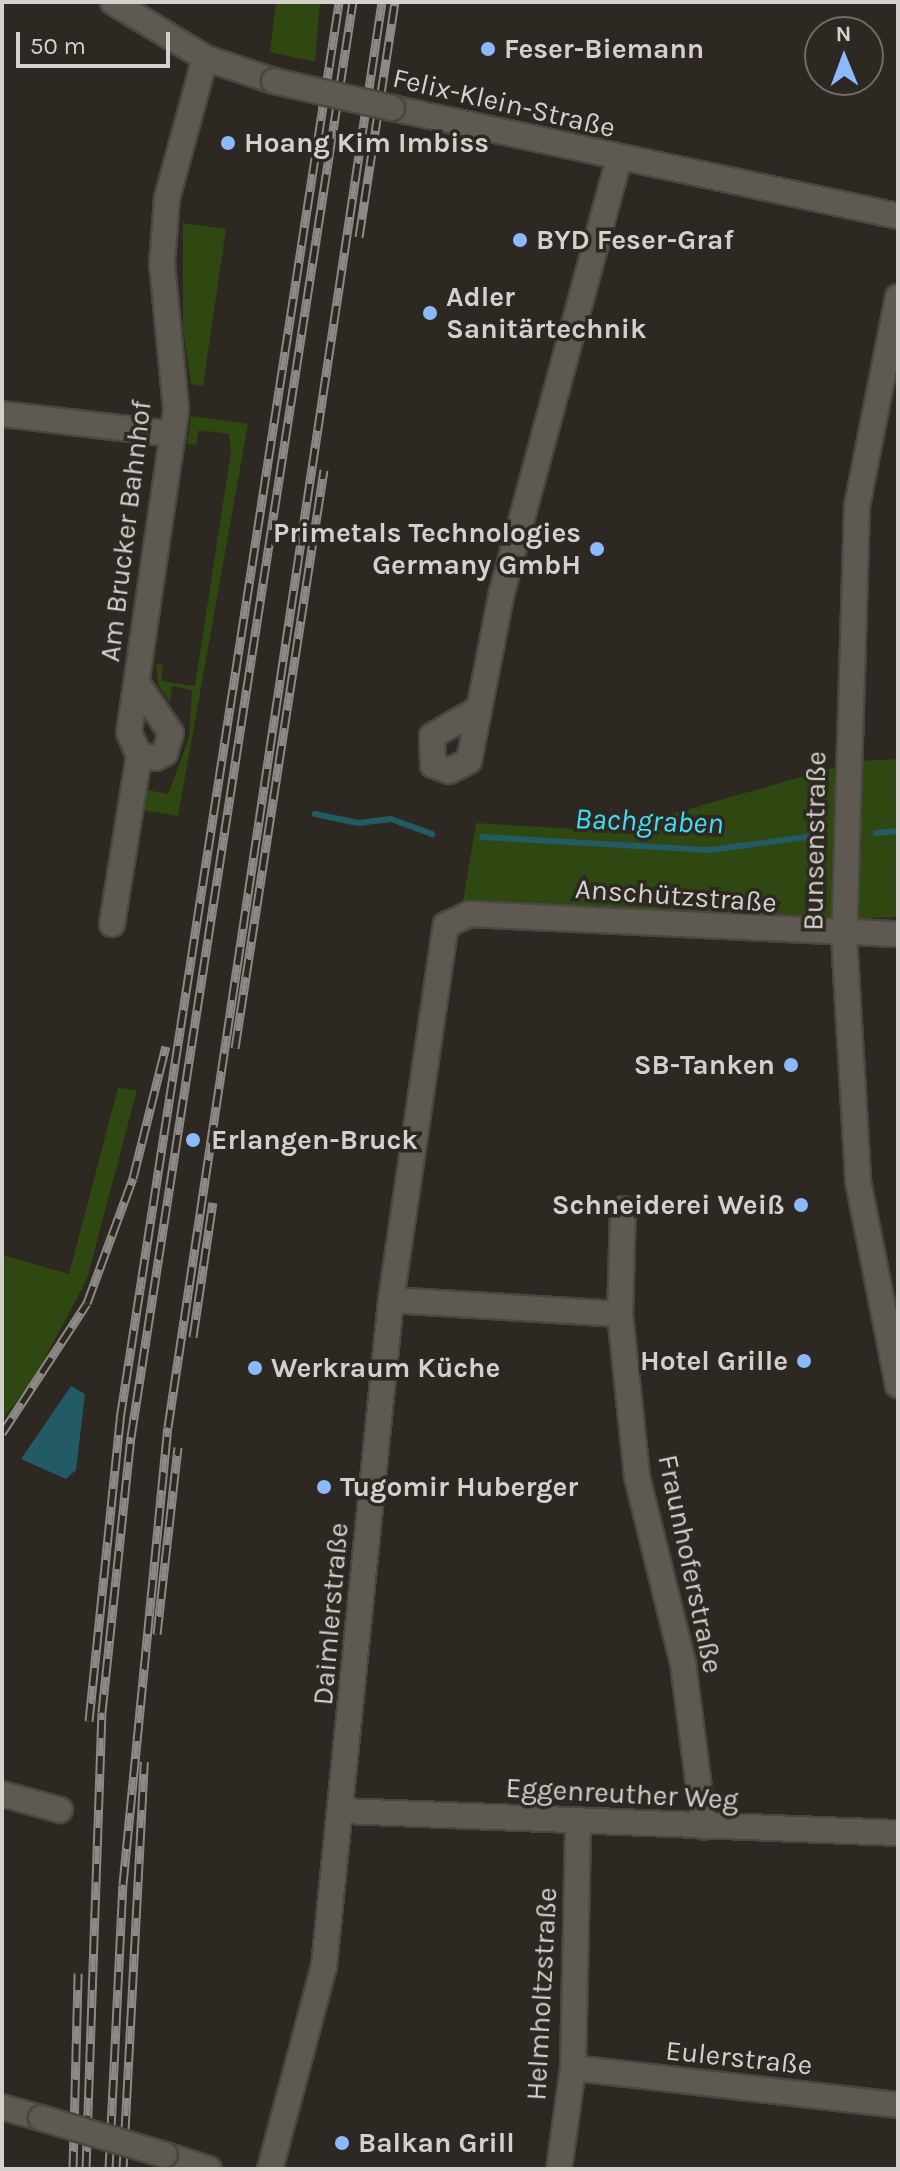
<!DOCTYPE html>
<html>
<head>
<meta charset="utf-8">
<style>
  body { margin:0 }
  #map { position:relative; width:900px; height:2171px; overflow:hidden; background:#2d2821; font-family:Karla,sans-serif }
  div>[style] { position:absolute }
  .green>* { inset:0; background:#2f4711 }
  .water>* { inset:0; background:#235b64 }
  .stream>* { height:6px; margin:-3px; padding:0 3px; transform-origin:3px; border-radius:3px; background:#235b64 }
  .roads { filter:drop-shadow(2px 0 #4a4641) drop-shadow(-2px 0 #4a4641) drop-shadow(0 2px #4a4641) drop-shadow(0 -2px #4a4641) }
  .minor>* { height:24px; margin:-12px; padding:0 12px; transform-origin:12px; border-radius:12px; background:#5e5951 }
  .rail>* { height:9px; margin-top:-4.5px; transform-origin:0; background:repeating-linear-gradient(90deg,#2d2821 0 18px,#8d8984 0 36px); box-sizing:border-box; border-block:2px solid #8d8984 }
  .bridges { filter:drop-shadow(2px 0 #4a4641) drop-shadow(-2px 0 #4a4641) drop-shadow(0 2px #4a4641) drop-shadow(0 -2px #4a4641) }
  .minor-bridge>* { height:24px; margin:-12px; padding:0 12px; transform-origin:12px; border-radius:12px; background:#5e5951 }
  .dots>* { width:22px; height:22px; translate:-50% -50%; box-sizing:border-box; border:4px solid #2d2821; border-radius:50% }
  span { translate:-50% -50%; white-space:nowrap; text-align:center; line-height:1.15; -webkit-text-stroke:7px #2d2821; paint-order:stroke }
  .poi-label { font-size:28px; color:#d4d1cd; font-weight:700 }
  .left { translate:0 -50%; text-align:left }
  .right { translate:-100% -50%; text-align:right }
  .street-label { font-size:28px; color:#d4d1cd }
  .water-label { font-size:30px; color:#41def6; font-style:italic }
  .frame { position:absolute; inset:0; border:4px solid #d4d1cd; pointer-events:none }
  .north { position:absolute; left:804px; top:16px; width:80px; height:80px; box-sizing:border-box; background:#2d2821; border:2px solid #706c66; border-radius:50%; rotate:359deg; font-size:22px; font-weight:700; line-height:32px; text-align:center; color:#d4d1cd }
  .north::after { content:''; display:block; margin:auto; width:28px; height:36px; background:#8abafc; clip-path:polygon(50% 0,100% 100%,50% 72%,0 100%) }
  .scale { position:absolute; left:16px; top:32px; width:154px; height:36px; box-sizing:border-box; border:4px solid #d4d1cd; border-top:0; padding-left:10px; font-size:24px; line-height:28px; white-space:nowrap; color:#d4d1cd; -webkit-text-stroke:6px #2d2821; paint-order:stroke }
</style>
</head>
<body>
<div id="map">
  <div class="green">
    <i style="clip-path:polygon(276px 2px,320px 2px,315px 62px,270px 52px)"></i>
    <i style="clip-path:polygon(183px 223px,226px 229px,203px 386px,191px 384px,183px 330px)"></i>
    <i style="clip-path:polygon(191px 416px,248px 424px,178px 816px,137px 809px,142px 774px,150px 775px,148px 790px,168px 794px,189px 738px,192px 690px,172px 686px,170px 702px,159px 687px,156px 664px,163px 665px,161px 681px,195px 686px,231px 451px,229px 434px,199px 430px,196px 445px,187px 444px)"></i>
    <i style="clip-path:polygon(898px 759px,898px 917px,801px 921px,463px 901px,476px 823px,611px 831px,857px 761px)"></i>
    <i style="clip-path:polygon(118px 1088px,137px 1090px,87px 1279px,35px 1377px,2px 1420px,2px 1255px,69px 1274px)"></i>
  </div>
  <div class="water">
    <i style="clip-path:polygon(71px 1386px,85px 1394px,76px 1470px,66px 1479px,21px 1459px)"></i>
  </div>
  <div class="stream">
    <i style="left:315px;top:814px;width:44px;rotate:11.8deg"></i>
    <i style="left:358px;top:823px;width:33px;rotate:-7deg"></i>
    <i style="left:391px;top:819px;width:44px;rotate:20.1deg"></i>
    <i style="left:876px;top:833px;width:22px;rotate:-5deg"></i>
    <i style="left:482px;top:837px;width:228px;rotate:3.3deg"></i>
    <i style="left:710px;top:850px;width:105px;rotate:-7.7deg"></i>
  </div>
  <div class="roads">
    <div class="minor">
      <i style="left:113px;top:2px;width:108px;rotate:31.3deg"></i>
      <i style="left:205px;top:58px;width:73px;rotate:18.4deg"></i>
      <i style="left:392px;top:108px;width:517px;rotate:12.05deg"></i>
      <i style="left:898px;top:297px;width:213px;rotate:101.1deg"></i>
      <i style="left:857px;top:506px;width:429px;rotate:91.7deg"></i>
      <i style="left:844px;top:935px;width:246px;rotate:86.7deg"></i>
      <i style="left:858px;top:1181px;width:208px;rotate:78.9deg"></i>
      <i style="left:2px;top:414px;width:172px;rotate:6.7deg"></i>
      <i style="left:137px;top:683px;width:60px;rotate:55.8deg"></i>
      <i style="left:171px;top:733px;width:21px;rotate:107deg"></i>
      <i style="left:165px;top:753px;width:11px;rotate:153deg"></i>
      <i style="left:155px;top:758px;width:16px;rotate:-169deg"></i>
      <i style="left:139px;top:755px;width:24px;rotate:-114deg"></i>
      <i style="left:129px;top:733px;width:327px;rotate:-81.7deg"></i>
      <i style="left:176px;top:409px;width:146px;rotate:-95.5deg"></i>
      <i style="left:162px;top:264px;width:66px;rotate:-85.7deg"></i>
      <i style="left:167px;top:198px;width:145px;rotate:-74.8deg"></i>
      <i style="left:479px;top:709px;width:54px;rotate:150.1deg"></i>
      <i style="left:432px;top:736px;width:29px;rotate:88deg"></i>
      <i style="left:433px;top:765px;width:17px;rotate:21deg"></i>
      <i style="left:449px;top:771px;width:22px;rotate:-27deg"></i>
      <i style="left:469px;top:761px;width:172px;rotate:-79deg"></i>
      <i style="left:502px;top:592px;width:449px;rotate:-74.9deg"></i>
      <i style="left:112px;top:924px;width:171px;rotate:-80.9deg"></i>
      <i style="left:623px;top:1209px;width:105px;rotate:91.6deg"></i>
      <i style="left:620px;top:1314px;width:164px;rotate:84deg"></i>
      <i style="left:637px;top:1477px;width:192px;rotate:76.1deg"></i>
      <i style="left:683px;top:1663px;width:165px;rotate:82.7deg"></i>
      <i style="left:391px;top:1300px;width:229px;rotate:3.5deg"></i>
      <i style="left:2px;top:1794px;width:60px;rotate:15.4deg"></i>
      <i style="left:343px;top:1811px;width:555px;rotate:2.27deg"></i>
      <i style="left:573px;top:2068px;width:327px;rotate:6.5deg"></i>
      <i style="left:2px;top:2107px;width:41px;rotate:15.8deg"></i>
      <i style="left:165px;top:2155px;width:46px;rotate:17.7deg"></i>
      <i style="left:270px;top:2169px;width:210px;rotate:-75.1deg"></i>
      <i style="left:324px;top:1966px;width:669px;rotate:-84.26deg"></i>
      <i style="left:391px;top:1300px;width:379px;rotate:-81.7deg"></i>
      <i style="left:446px;top:925px;width:26px;rotate:-25deg"></i>
      <i style="left:470px;top:914px;width:428px;rotate:2.7deg"></i>
      <i style="left:559px;top:2169px;width:102px;rotate:-82.1deg"></i>
      <i style="left:573px;top:2068px;width:247px;rotate:-88.8deg"></i>
    </div>
  </div>
  <div class="rail">
    <i style="left:359px;top:237px;width:238px;rotate:-81.3deg"></i>
    <i style="left:235px;top:1048px;width:585px;rotate:-81.25deg"></i>
    <i style="left:193px;top:1337px;width:136px;rotate:-81.6deg"></i>
    <i style="left:2px;top:1433px;width:155px;rotate:-56.8deg"></i>
    <i style="left:87px;top:1303px;width:133px;rotate:-69.8deg"></i>
    <i style="left:133px;top:1178px;width:136px;rotate:-76deg"></i>
    <i style="left:157px;top:1634px;width:188px;rotate:-83.6deg"></i>
    <i style="left:89px;top:1721px;width:304px;rotate:-84.1deg"></i>
    <i style="left:120px;top:1419px;width:1434px;rotate:-81.21deg"></i>
    <i style="left:73px;top:2169px;width:196px;rotate:-88.5deg"></i>
    <i style="left:86px;top:2169px;width:457px;rotate:-88deg"></i>
    <i style="left:102px;top:1712px;width:277px;rotate:-84deg"></i>
    <i style="left:131px;top:1437px;width:1452px;rotate:-81.21deg"></i>
    <i style="left:109px;top:2169px;width:285px;rotate:-87.2deg"></i>
    <i style="left:123px;top:1884px;width:459px;rotate:-84.4deg"></i>
    <i style="left:168px;top:1427px;width:1441px;rotate:-81.46deg"></i>
    <i style="left:123px;top:2169px;width:408px;rotate:-87deg"></i>
  </div>
  <div class="bridges">
    <div class="minor-bridge">
      <i style="left:274px;top:81px;width:121px;rotate:12.9deg"></i>
      <i style="left:41px;top:2118px;width:129px;rotate:16.6deg"></i>
    </div>
  </div>
  <div class="dots">
    <i style="left:488px;top:49px;background:#8abafc"></i>
    <i style="left:228px;top:143px;background:#8abafc"></i>
    <i style="left:520px;top:240px;background:#8abafc"></i>
    <i style="left:430px;top:313px;background:#8abafc"></i>
    <i style="left:597px;top:549px;background:#8abafc"></i>
    <i style="left:791px;top:1065px;background:#8abafc"></i>
    <i style="left:193px;top:1140px;background:#8abafc"></i>
    <i style="left:801px;top:1205px;background:#8abafc"></i>
    <i style="left:804px;top:1361px;background:#8abafc"></i>
    <i style="left:255px;top:1368px;background:#8abafc"></i>
    <i style="left:324px;top:1487px;background:#8abafc"></i>
    <i style="left:342px;top:2143px;background:#8abafc"></i>
  </div>
  <div class="poi-label">
    <span class="left" style="left:504px;top:49px">Feser-Biemann</span>
    <span class="left" style="left:244px;top:143px">Hoang Kim Imbiss</span>
    <span class="left" style="left:536px;top:240px">BYD Feser-Graf</span>
    <span class="left" style="left:446px;top:313px">Adler<br>Sanitärtechnik</span>
    <span class="right" style="left:581px;top:549px">Primetals Technologies<br>Germany GmbH</span>
    <span class="right" style="left:775px;top:1065px">SB-Tanken</span>
    <span class="left" style="left:211px;top:1140px">Erlangen-Bruck</span>
    <span class="right" style="left:785px;top:1205px">Schneiderei Weiß</span>
    <span class="right" style="left:788px;top:1361px">Hotel Grille</span>
    <span class="left" style="left:271px;top:1368px">Werkraum Küche</span>
    <span class="left" style="left:340px;top:1487px">Tugomir Huberger</span>
    <span class="left" style="left:358px;top:2143px">Balkan Grill</span>
  </div>
  <div class="street-label">
    <span style="left:504px;top:103px;rotate:13deg">Felix-Klein-Straße</span>
    <span style="left:126px;top:531px;rotate:-83deg">Am Brucker Bahnhof</span>
    <span style="left:815px;top:841px;rotate:-89deg">Bunsenstraße</span>
    <span style="left:676px;top:896px;rotate:4deg">Anschützstraße</span>
    <span style="left:690px;top:1564px;rotate:78deg">Fraunhoferstraße</span>
    <span style="left:331px;top:1614px;rotate:-85deg">Daimlerstraße</span>
    <span style="left:622px;top:1794px;rotate:3deg">Eggenreuther Weg</span>
    <span style="left:542px;top:1994px;rotate:-87deg">Helmholtzstraße</span>
    <span style="left:739px;top:2058px;rotate:6deg">Eulerstraße</span>
  </div>
  <div class="water-label">
    <span style="left:649px;top:821px;rotate:2deg">Bachgraben</span>
  </div>
  <div class="frame"></div>
  <div class="north">N</div>
  <div class="scale">50 m</div>
</div>
</body>
</html>
